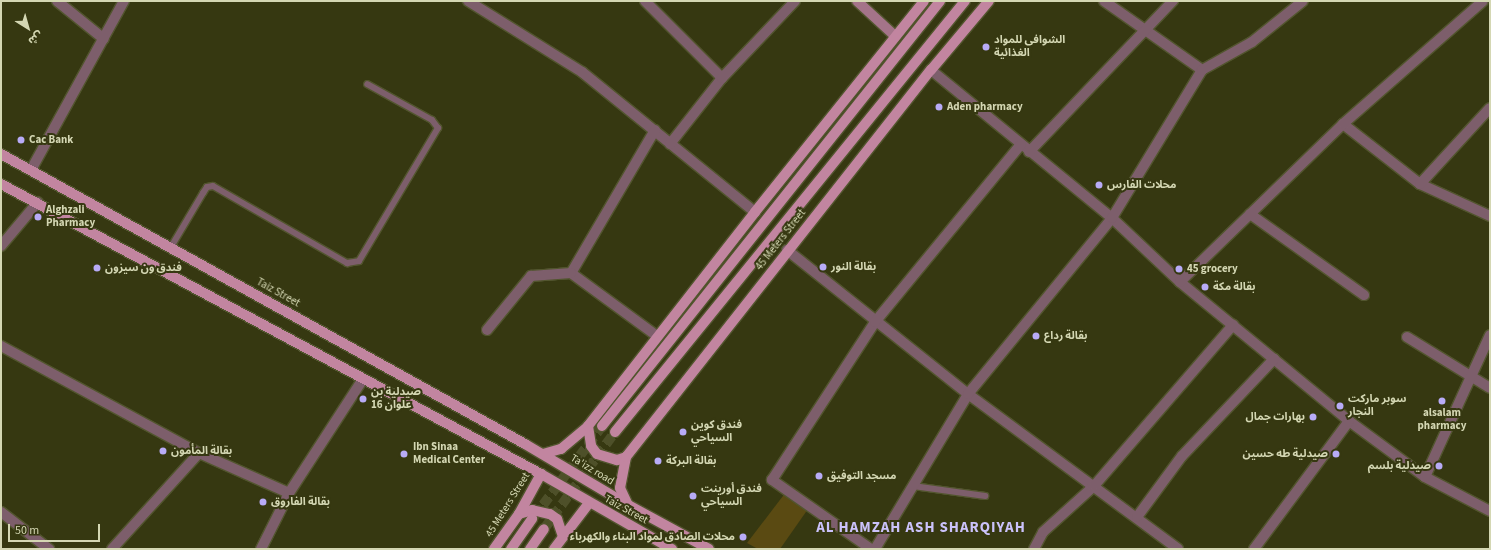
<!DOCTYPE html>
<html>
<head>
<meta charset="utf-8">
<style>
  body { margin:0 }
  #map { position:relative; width:1491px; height:550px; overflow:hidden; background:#363811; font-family:"Source Sans 3","Noto Sans Arabic",sans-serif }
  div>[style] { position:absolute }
  .building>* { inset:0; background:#5a4a12 }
  .primary-tunnel>* { height:10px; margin-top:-5px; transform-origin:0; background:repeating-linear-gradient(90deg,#4e5029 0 10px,transparent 0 15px) }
  .roads { filter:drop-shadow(1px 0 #52552e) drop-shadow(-1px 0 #52552e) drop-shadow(0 1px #52552e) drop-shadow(0 -1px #52552e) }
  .lane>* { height:6px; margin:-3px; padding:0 3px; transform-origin:3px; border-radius:3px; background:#7d5e6b }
  .street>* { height:10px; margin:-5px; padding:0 5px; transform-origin:5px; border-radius:5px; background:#7d5e6b }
  .secondary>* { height:10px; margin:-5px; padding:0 5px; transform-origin:5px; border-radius:5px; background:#a47489 }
  .primary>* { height:10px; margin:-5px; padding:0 5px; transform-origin:5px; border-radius:5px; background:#c285a0 }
  .dots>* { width:11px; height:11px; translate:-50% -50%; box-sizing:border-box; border:2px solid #363811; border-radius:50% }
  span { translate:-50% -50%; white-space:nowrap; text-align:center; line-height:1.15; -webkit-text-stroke:4px #363811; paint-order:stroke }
  .poi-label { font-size:11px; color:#d4d7b3; font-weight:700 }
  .left { translate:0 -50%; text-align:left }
  .right { translate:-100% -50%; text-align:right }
  .street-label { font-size:11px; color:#d4d7b3 }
  .district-label { font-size:15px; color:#cbc2fb; font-weight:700; letter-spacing:1px }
  .frame { position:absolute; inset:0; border:2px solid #d4d7b3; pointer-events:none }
  .north { position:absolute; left:8px; top:8px; width:40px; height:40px; -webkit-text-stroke:3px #363811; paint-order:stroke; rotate:143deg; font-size:11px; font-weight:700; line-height:16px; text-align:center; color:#d4d7b3 }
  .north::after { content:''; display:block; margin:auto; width:14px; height:18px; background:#d4d7b3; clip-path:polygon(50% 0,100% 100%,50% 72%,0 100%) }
  .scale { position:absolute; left:8px; top:524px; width:92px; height:18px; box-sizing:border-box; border:2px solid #d4d7b3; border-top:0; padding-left:5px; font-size:12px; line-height:14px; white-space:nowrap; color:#d4d7b3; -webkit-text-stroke:3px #363811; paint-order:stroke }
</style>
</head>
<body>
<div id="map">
  <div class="building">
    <i style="clip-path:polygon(786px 492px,808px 509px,780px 549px,758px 549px,747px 543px)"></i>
  </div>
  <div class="primary-tunnel">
    <i style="left:534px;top:517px;width:114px;rotate:-53.2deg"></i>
    <i style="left:544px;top:529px;width:120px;rotate:-53.8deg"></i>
  </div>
  <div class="roads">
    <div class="lane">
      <i style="left:171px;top:247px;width:63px;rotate:-59.3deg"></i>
      <i style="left:203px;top:193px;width:7px;rotate:-56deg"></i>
      <i style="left:207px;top:187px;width:6px;rotate:-9deg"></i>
      <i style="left:213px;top:186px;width:155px;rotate:29.9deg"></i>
      <i style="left:347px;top:263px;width:12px;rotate:-9deg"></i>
      <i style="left:359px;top:261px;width:155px;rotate:-59.3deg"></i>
      <i style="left:438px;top:128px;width:10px;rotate:-127deg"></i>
      <i style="left:432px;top:120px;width:74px;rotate:-151deg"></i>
      <i style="left:913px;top:486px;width:73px;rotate:7.9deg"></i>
    </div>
    <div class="street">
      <i style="left:57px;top:1px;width:60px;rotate:39deg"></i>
      <i style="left:468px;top:1px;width:134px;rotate:31.9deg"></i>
      <i style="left:582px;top:72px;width:223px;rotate:39deg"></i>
      <i style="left:645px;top:1px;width:109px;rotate:45deg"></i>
      <i style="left:1104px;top:1px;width:120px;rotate:35.1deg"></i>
      <i style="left:931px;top:70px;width:234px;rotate:39.3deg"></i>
      <i style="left:1112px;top:218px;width:93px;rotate:43.3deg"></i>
      <i style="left:1180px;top:282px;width:219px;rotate:39.4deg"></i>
      <i style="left:1349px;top:421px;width:94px;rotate:36.4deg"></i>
      <i style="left:1425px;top:477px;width:73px;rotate:27.6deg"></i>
      <i style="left:1343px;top:124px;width:98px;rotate:37.9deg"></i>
      <i style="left:1420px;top:184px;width:77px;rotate:24.6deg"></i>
      <i style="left:655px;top:130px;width:166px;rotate:120.4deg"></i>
      <i style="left:571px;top:273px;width:107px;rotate:36.2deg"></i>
      <i style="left:670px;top:144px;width:84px;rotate:-51.8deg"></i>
      <i style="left:722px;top:78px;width:106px;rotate:-46.5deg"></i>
      <i style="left:1029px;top:152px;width:209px;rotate:-46.4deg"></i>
      <i style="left:31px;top:170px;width:193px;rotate:-61.2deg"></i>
      <i style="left:1420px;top:184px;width:103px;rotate:-47.4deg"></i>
      <i style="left:1250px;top:214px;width:140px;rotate:35.4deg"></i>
      <i style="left:1px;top:246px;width:57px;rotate:-49.9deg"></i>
      <i style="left:787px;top:250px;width:231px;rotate:38.5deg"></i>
      <i style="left:968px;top:394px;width:261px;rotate:36.4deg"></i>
      <i style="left:1180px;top:282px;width:227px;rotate:-44.1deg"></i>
      <i style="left:1343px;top:124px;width:186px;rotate:-41.3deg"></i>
      <i style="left:487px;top:330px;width:70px;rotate:-50.8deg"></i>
      <i style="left:531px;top:276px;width:40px;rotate:-4.3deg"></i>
      <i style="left:1407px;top:337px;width:97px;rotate:31.6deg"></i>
      <i style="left:1px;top:346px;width:225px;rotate:28.4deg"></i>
      <i style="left:199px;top:453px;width:98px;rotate:24deg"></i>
      <i style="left:1425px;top:477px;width:156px;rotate:-65.4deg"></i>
      <i style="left:1px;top:512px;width:61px;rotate:37.6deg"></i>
      <i style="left:1137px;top:517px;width:76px;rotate:-53.6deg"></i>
      <i style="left:1182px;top:456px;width:134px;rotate:-46.5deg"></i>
      <i style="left:112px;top:549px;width:130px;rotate:-47.8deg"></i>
      <i style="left:261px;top:549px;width:63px;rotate:-63.4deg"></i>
      <i style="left:289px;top:493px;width:136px;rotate:-57deg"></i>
      <i style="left:871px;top:549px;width:121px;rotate:-145.1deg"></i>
      <i style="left:772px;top:480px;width:189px;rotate:-56.9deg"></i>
      <i style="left:875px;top:322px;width:230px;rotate:-50.6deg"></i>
      <i style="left:875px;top:549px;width:181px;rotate:-59deg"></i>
      <i style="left:968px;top:394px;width:227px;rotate:-50.7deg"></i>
      <i style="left:1112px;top:218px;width:173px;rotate:-58.7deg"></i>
      <i style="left:1202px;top:70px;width:57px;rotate:-29.2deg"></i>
      <i style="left:1252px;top:42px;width:65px;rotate:-38.8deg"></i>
      <i style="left:1034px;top:549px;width:19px;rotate:-62deg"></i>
      <i style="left:1043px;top:532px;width:69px;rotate:-42deg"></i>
      <i style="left:1094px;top:486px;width:213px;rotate:-49.2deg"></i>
      <i style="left:1254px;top:549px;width:159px;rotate:-53.4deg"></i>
    </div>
    <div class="secondary">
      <i style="left:857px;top:1px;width:52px;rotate:42.6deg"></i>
    </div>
    <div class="primary">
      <i style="left:1px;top:154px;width:599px;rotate:28.96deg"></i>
      <i style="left:525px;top:444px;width:120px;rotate:30.6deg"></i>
      <i style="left:628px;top:505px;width:92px;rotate:28.5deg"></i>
      <i style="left:1px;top:184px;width:613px;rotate:28.24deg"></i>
      <i style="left:541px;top:474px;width:151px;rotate:29.8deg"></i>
      <i style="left:588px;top:426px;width:20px;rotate:81deg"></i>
      <i style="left:591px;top:446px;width:10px;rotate:53deg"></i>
      <i style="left:597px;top:454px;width:21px;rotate:17deg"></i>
      <i style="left:617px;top:460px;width:9px;rotate:-18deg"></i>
      <i style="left:602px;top:426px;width:543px;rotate:-51.5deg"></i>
      <i style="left:615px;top:432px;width:555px;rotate:-50.92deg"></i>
      <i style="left:543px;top:454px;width:19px;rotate:-16deg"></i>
      <i style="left:561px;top:449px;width:35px;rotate:-40deg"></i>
      <i style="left:588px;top:426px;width:271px;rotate:-52deg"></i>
      <i style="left:755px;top:212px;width:270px;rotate:-51.3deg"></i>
      <i style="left:628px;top:505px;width:19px;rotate:-115deg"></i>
      <i style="left:620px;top:488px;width:32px;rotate:-79deg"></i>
      <i style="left:626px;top:457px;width:493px;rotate:-51.8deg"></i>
      <i style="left:931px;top:70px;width:90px;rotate:-50deg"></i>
      <i style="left:519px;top:514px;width:14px;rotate:-17deg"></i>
      <i style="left:532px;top:510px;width:18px;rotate:13deg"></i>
      <i style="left:550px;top:514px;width:9px;rotate:36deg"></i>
      <i style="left:557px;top:519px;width:18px;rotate:71deg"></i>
      <i style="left:494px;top:549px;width:43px;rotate:-54.5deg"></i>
      <i style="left:519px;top:514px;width:46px;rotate:-61.2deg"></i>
      <i style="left:511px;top:549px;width:37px;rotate:-55deg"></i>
      <i style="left:530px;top:549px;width:24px;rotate:-55deg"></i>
      <i style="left:554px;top:549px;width:58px;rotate:-52.7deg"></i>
    </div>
  </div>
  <div class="dots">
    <i style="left:986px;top:47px;background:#b8abf7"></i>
    <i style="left:939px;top:107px;background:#b8abf7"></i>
    <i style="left:21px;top:140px;background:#b8abf7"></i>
    <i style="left:1099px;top:185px;background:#b8abf7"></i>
    <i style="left:38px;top:217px;background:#b8abf7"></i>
    <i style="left:823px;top:267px;background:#b8abf7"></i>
    <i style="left:97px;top:268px;background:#b8abf7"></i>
    <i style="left:1179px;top:269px;background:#b8abf7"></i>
    <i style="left:1205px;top:287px;background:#b8abf7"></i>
    <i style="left:1036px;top:336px;background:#b8abf7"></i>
    <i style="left:363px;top:399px;background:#b8abf7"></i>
    <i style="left:1442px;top:401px;background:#b8abf7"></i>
    <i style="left:1340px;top:406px;background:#b8abf7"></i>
    <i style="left:1313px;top:417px;background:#b8abf7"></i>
    <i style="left:683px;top:432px;background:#b8abf7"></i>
    <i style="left:163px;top:451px;background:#b8abf7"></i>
    <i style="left:404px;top:454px;background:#b8abf7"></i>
    <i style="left:1336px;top:454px;background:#b8abf7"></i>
    <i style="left:658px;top:461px;background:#b8abf7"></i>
    <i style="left:1439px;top:466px;background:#b8abf7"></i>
    <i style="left:819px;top:476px;background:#b8abf7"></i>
    <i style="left:693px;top:496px;background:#b8abf7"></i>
    <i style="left:263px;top:502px;background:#b8abf7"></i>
    <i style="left:743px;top:537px;background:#b8abf7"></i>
  </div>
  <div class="poi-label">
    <span class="left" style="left:994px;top:47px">الشوافي للمواد<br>الغذائية</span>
    <span class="left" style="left:947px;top:107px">Aden pharmacy</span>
    <span class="left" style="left:29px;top:140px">Cac Bank</span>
    <span class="left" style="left:1107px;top:185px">محلات الفارس</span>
    <span class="left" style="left:46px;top:217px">Alghzali<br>Pharmacy</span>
    <span class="left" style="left:831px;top:267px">بقالة النور</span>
    <span class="left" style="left:105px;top:268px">فندق ون سيزون</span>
    <span class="left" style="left:1187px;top:269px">45 grocery</span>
    <span class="left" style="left:1213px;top:287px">بقالة مكة</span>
    <span class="left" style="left:1044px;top:336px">بقالة رداع</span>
    <span class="left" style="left:371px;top:399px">صيدلية بن<br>علوان 16</span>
    <span class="left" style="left:1348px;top:406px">سوبر ماركت<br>النجار</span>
    <span style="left:1442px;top:420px">alsalam<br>pharmacy</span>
    <span class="right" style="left:1305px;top:417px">بهارات جمال</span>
    <span class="left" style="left:691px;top:432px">فندق كوين<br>السياحي</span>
    <span class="left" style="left:413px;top:454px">Ibn Sinaa<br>Medical Center</span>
    <span class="left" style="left:171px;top:451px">بقالة المأمون</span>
    <span class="right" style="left:1328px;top:454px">صيدلية طه حسين</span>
    <span class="left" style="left:666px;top:461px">بقالة البركة</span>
    <span class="right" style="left:1431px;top:466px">صيدلية بلسم</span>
    <span class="left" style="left:827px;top:476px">مسجد التوفيق</span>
    <span class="left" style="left:701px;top:496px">فندق أورينت<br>السياحي</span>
    <span class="left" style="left:271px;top:502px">بقالة الفاروق</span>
    <span class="right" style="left:735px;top:537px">محلات الصادق لمواد البناء والكهرباء</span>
  </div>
  <div class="street-label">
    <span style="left:781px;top:240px;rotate:-52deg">45 Meters Street</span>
    <span style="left:278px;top:293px;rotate:29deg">Taiz Street</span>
    <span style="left:592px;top:470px;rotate:31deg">Ta'izz road</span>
    <span style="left:508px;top:505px;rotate:-58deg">45 Meters Street</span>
    <span style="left:626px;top:510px;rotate:29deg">Taiz Street</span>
  </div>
  <div class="district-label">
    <span style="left:921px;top:528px">AL HAMZAH ASH SHARQIYAH</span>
  </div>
  <div class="frame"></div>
  <div class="north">ش</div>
  <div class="scale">50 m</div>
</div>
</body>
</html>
